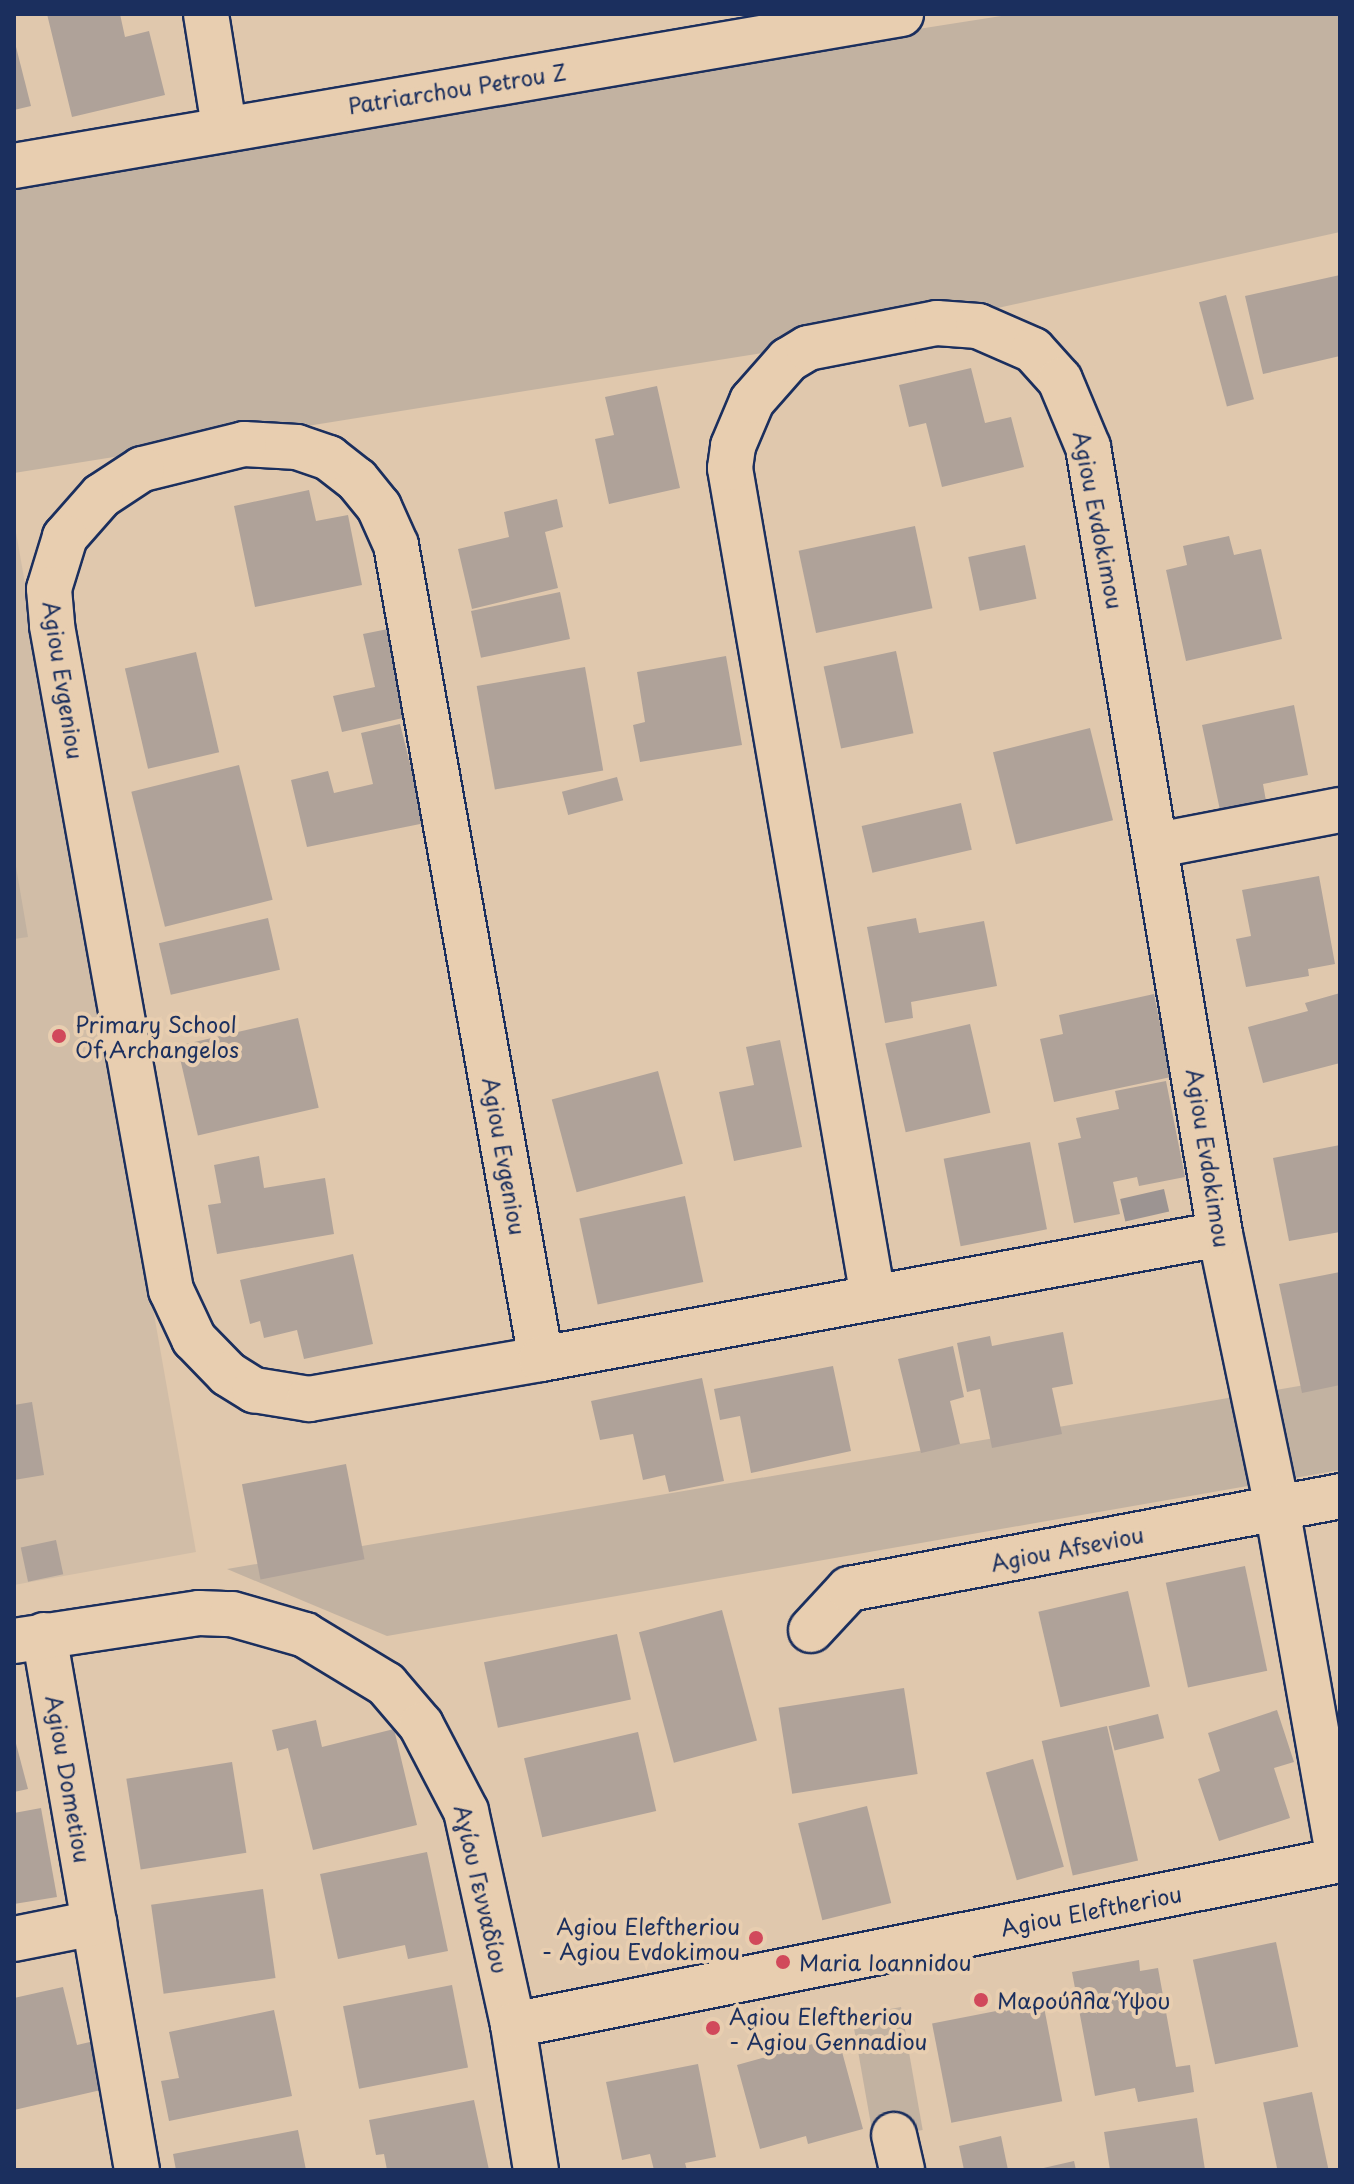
<!DOCTYPE html>
<html>
<head>
<meta charset="utf-8">
<style>
  body { margin:0 }
  #map { position:relative; width:1354px; height:2184px; overflow:hidden; background:#e0c8ad; font-family:"Playpen Sans",sans-serif }
  div>[style] { position:absolute }
  .built>* { inset:0; background:#d1bda7 }
  .green>* { inset:0; background:#c2b2a1; transform-origin:0 0 }
  .water>* { inset:0; background:#9c9492; transform-origin:0 0 }
  .building>* { inset:0; background:#afa299; transform-origin:0 0 }
  .roads { filter:drop-shadow(2px 0 #1b2f5e) drop-shadow(-2px 0 #1b2f5e) drop-shadow(0 2px #1b2f5e) drop-shadow(0 -2px #1b2f5e) }
  .minor>* { height:44px; margin:-22px; padding:0 22px; transform-origin:22px; border-radius:22px; background:#e8ceb0 }
  .dots>* { width:22px; height:22px; translate:-50% -50%; box-sizing:border-box; border:4px solid #e8ceb0; border-radius:50% }
  span { translate:-50% -50%; white-space:nowrap; text-align:center; line-height:1.15; -webkit-text-stroke:8px #e8ceb0; paint-order:stroke }
  .street-label { font-size:22px; color:#1b2f5e }
  .poi-label { font-size:22px; color:#1b2f5e }
  .left { translate:0 -50%; text-align:left }
  .right { translate:-100% -50%; text-align:right }
  .frame { position:absolute; inset:0; border:16px solid #1b2f5e; pointer-events:none }
</style>
</head>
<body>
<div id="map">
  <div class="built">
    <i style="clip-path:polygon(14px 521px,196px 1552px,14px 1585px)"></i>
  </div>
  <div class="green">
    <i style="clip-path:polygon(1014px 14px,1340px 14px,1340px 232px,881px 334px,14px 473px,14px 171px)"></i>
    <i style="clip-path:polygon(14px 855px,28px 937px,14px 939px)"></i>
    <i style="clip-path:polygon(1340px 1379px,1340px 1470px,387px 1636px,227px 1569px)"></i>
    <i style="left:901px;top:2007px;width:125px;height:50px;rotate:80deg"></i>
  </div>
  <div class="water">
    <i style="left:1164px;top:1189px;width:23px;height:45px;rotate:77deg"></i>
  </div>
  <div class="building">
    <i style="clip-path:polygon(47px 14px,120px 14px,125px 37px,149px 31px,165px 95px,72px 117px)"></i>
    <i style="clip-path:polygon(14px 39px,31px 106px,14px 110px)"></i>
    <i style="clip-path:polygon(1340px 275px,1340px 356px,1263px 374px,1245px 296px)"></i>
    <i style="left:1226px;top:295px;width:108px;height:28px;rotate:75deg"></i>
    <i style="clip-path:polygon(971px 368px,985px 423px,1011px 417px,1024px 467px,942px 487px,926px 423px,909px 427px,899px 385px)"></i>
    <i style="clip-path:polygon(657px 386px,680px 488px,609px 504px,595px 439px,614px 435px,605px 397px)"></i>
    <i style="clip-path:polygon(309px 490px,316px 521px,348px 515px,362px 585px,255px 607px,234px 506px)"></i>
    <i style="clip-path:polygon(557px 499px,563px 527px,545px 532px,558px 588px,472px 609px,458px 549px,509px 537px,504px 512px)"></i>
    <i style="left:915px;top:526px;width:84px;height:119px;rotate:78deg"></i>
    <i style="clip-path:polygon(1229px 536px,1234px 555px,1261px 549px,1282px 639px,1186px 661px,1166px 570px,1187px 565px,1183px 546px)"></i>
    <i style="left:1025px;top:545px;width:55px;height:58px;rotate:78deg"></i>
    <i style="left:560px;top:592px;width:48px;height:91px;rotate:78deg"></i>
    <i style="clip-path:polygon(388px 629px,407px 717px,342px 732px,333px 696px,375px 687px,363px 634px)"></i>
    <i style="left:896px;top:651px;width:84px;height:74px;rotate:78deg"></i>
    <i style="left:196px;top:652px;width:103px;height:73px;rotate:77deg"></i>
    <i style="clip-path:polygon(726px 656px,742px 745px,640px 762px,633px 725px,645px 722px,637px 672px)"></i>
    <i style="left:585px;top:667px;width:105px;height:110px;rotate:80deg"></i>
    <i style="clip-path:polygon(1294px 705px,1308px 775px,1263px 784px,1266px 801px,1220px 810px,1202px 725px)"></i>
    <i style="clip-path:polygon(400px 724px,425px 823px,307px 847px,291px 780px,328px 771px,334px 793px,373px 784px,361px 733px)"></i>
    <i style="left:1090px;top:728px;width:95px;height:100px;rotate:76deg"></i>
    <i style="left:239px;top:765px;width:139px;height:111px;rotate:76deg"></i>
    <i style="left:617px;top:777px;width:24px;height:57px;rotate:75deg"></i>
    <i style="left:961px;top:803px;width:48px;height:102px;rotate:77deg"></i>
    <i style="clip-path:polygon(1319px 876px,1335px 964px,1308px 969px,1309px 976px,1246px 987px,1236px 939px,1251px 936px,1242px 890px)"></i>
    <i style="left:268px;top:918px;width:53px;height:112px;rotate:77deg"></i>
    <i style="clip-path:polygon(916px 918px,919px 933px,984px 921px,997px 986px,911px 1002px,913px 1018px,885px 1023px,867px 927px)"></i>
    <i style="clip-path:polygon(1340px 993px,1340px 1063px,1263px 1083px,1248px 1027px,1308px 1011px,1305px 1003px)"></i>
    <i style="clip-path:polygon(1154px 994px,1171px 1077px,1054px 1102px,1040px 1039px,1063px 1034px,1059px 1015px)"></i>
    <i style="left:298px;top:1018px;width:92px;height:124px;rotate:77deg"></i>
    <i style="left:970px;top:1024px;width:91px;height:87px;rotate:77deg"></i>
    <i style="clip-path:polygon(780px 1040px,802px 1147px,734px 1161px,719px 1092px,754px 1085px,746px 1047px)"></i>
    <i style="left:658px;top:1071px;width:96px;height:110px;rotate:75deg"></i>
    <i style="clip-path:polygon(1166px 1081px,1185px 1177px,1139px 1186px,1137px 1177px,1113px 1182px,1120px 1214px,1074px 1223px,1058px 1143px,1081px 1138px,1076px 1118px,1119px 1109px,1115px 1091px)"></i>
    <i style="left:1030px;top:1142px;width:89px;height:88px;rotate:79deg"></i>
    <i style="clip-path:polygon(1340px 1145px,1340px 1232px,1289px 1241px,1273px 1158px)"></i>
    <i style="clip-path:polygon(259px 1156px,264px 1188px,325px 1178px,334px 1234px,217px 1254px,208px 1205px,221px 1203px,214px 1165px)"></i>
    <i style="left:685px;top:1196px;width:88px;height:108px;rotate:78deg"></i>
    <i style="clip-path:polygon(353px 1254px,373px 1344px,304px 1359px,297px 1330px,264px 1338px,260px 1321px,250px 1324px,240px 1280px)"></i>
    <i style="clip-path:polygon(1340px 1272px,1340px 1385px,1302px 1393px,1279px 1284px)"></i>
    <i style="clip-path:polygon(1063px 1332px,1073px 1384px,1052px 1388px,1062px 1434px,992px 1448px,980px 1389px,967px 1392px,957px 1343px,990px 1336px,992px 1346px)"></i>
    <i style="clip-path:polygon(953px 1346px,964px 1397px,950px 1401px,960px 1444px,921px 1453px,898px 1359px)"></i>
    <i style="clip-path:polygon(833px 1366px,851px 1451px,751px 1473px,740px 1416px,720px 1420px,714px 1389px)"></i>
    <i style="clip-path:polygon(702px 1378px,724px 1481px,669px 1492px,665px 1475px,643px 1480px,633px 1434px,600px 1440px,591px 1401px)"></i>
    <i style="clip-path:polygon(32px 1402px,44px 1475px,14px 1480px,14px 1405px)"></i>
    <i style="left:346px;top:1464px;width:97px;height:106px;rotate:79deg"></i>
    <i style="left:56px;top:1540px;width:35px;height:36px;rotate:78deg"></i>
    <i style="left:1245px;top:1566px;width:107px;height:81px;rotate:78deg"></i>
    <i style="left:1128px;top:1591px;width:98px;height:92px;rotate:77deg"></i>
    <i style="left:722px;top:1610px;width:135px;height:86px;rotate:75deg"></i>
    <i style="left:617px;top:1634px;width:67px;height:136px;rotate:78deg"></i>
    <i style="left:904px;top:1688px;width:87px;height:127px;rotate:81deg"></i>
    <i style="clip-path:polygon(1277px 1710px,1294px 1762px,1274px 1768px,1290px 1818px,1219px 1841px,1198px 1779px,1220px 1771px,1208px 1733px)"></i>
    <i style="left:1158px;top:1714px;width:25px;height:51px;rotate:76deg"></i>
    <i style="clip-path:polygon(316px 1720px,322px 1747px,394px 1729px,417px 1825px,313px 1850px,288px 1748px,277px 1751px,272px 1730px)"></i>
    <i style="left:1107px;top:1726px;width:138px;height:67px;rotate:77deg"></i>
    <i style="left:638px;top:1732px;width:81px;height:117px;rotate:77deg"></i>
    <i style="clip-path:polygon(14px 1736px,28px 1789px,14px 1792px)"></i>
    <i style="left:1033px;top:1759px;width:112px;height:49px;rotate:74deg"></i>
    <i style="left:232px;top:1762px;width:92px;height:107px;rotate:81deg"></i>
    <i style="left:867px;top:1806px;width:100px;height:71px;rotate:76deg"></i>
    <i style="clip-path:polygon(41px 1808px,57px 1897px,14px 1904px,14px 1813px)"></i>
    <i style="clip-path:polygon(427px 1852px,448px 1951px,408px 1959px,405px 1945px,338px 1959px,320px 1874px)"></i>
    <i style="left:263px;top:1889px;width:90px;height:113px;rotate:82deg"></i>
    <i style="left:1276px;top:1942px;width:107px;height:85px;rotate:78deg"></i>
    <i style="clip-path:polygon(1139px 1960px,1140px 1971px,1158px 1968px,1176px 2067px,1190px 2065px,1194px 2092px,1138px 2102px,1135px 2088px,1095px 2096px,1072px 1972px)"></i>
    <i style="left:452px;top:1985px;width:84px;height:111px;rotate:79deg"></i>
    <i style="clip-path:polygon(63px 1987px,77px 2045px,90px 2042px,101px 2090px,14px 2110px,14px 1998px)"></i>
    <i style="left:1043px;top:2002px;width:101px;height:113px;rotate:79deg"></i>
    <i style="clip-path:polygon(274px 2010px,292px 2096px,169px 2121px,161px 2081px,179px 2078px,169px 2032px)"></i>
    <i style="clip-path:polygon(838px 2037px,863px 2129px,808px 2144px,806px 2136px,760px 2149px,737px 2065px)"></i>
    <i style="clip-path:polygon(698px 2064px,716px 2157px,685px 2163px,687px 2170px,654px 2170px,650px 2154px,622px 2160px,606px 2082px)"></i>
    <i style="left:1312px;top:2092px;width:80px;height:50px;rotate:78deg"></i>
    <i style="clip-path:polygon(474px 2100px,489px 2170px,387px 2170px,384px 2154px,376px 2155px,369px 2120px)"></i>
    <i style="clip-path:polygon(1197px 2118px,1205px 2170px,1110px 2170px,1104px 2132px)"></i>
    <i style="clip-path:polygon(298px 2130px,306px 2170px,176px 2170px,173px 2154px)"></i>
    <i style="clip-path:polygon(1001px 2136px,1008px 2170px,964px 2170px,959px 2146px)"></i>
    <i style="clip-path:polygon(1074px 2161px,1076px 2170px,1039px 2170px,1039px 2169px)"></i>
  </div>
  <div class="roads">
    <div class="minor">
      <i style="left:206px;top:14px;width:114px;rotate:80.9deg"></i>
      <i style="left:14px;top:166px;width:900px;rotate:-9.72deg"></i>
      <i style="left:1158px;top:845px;width:185px;rotate:-10.9deg"></i>
      <i style="left:873px;top:1297px;width:841px;rotate:-99.79deg"></i>
      <i style="left:730px;top:468px;width:22px;rotate:-82deg"></i>
      <i style="left:733px;top:446px;width:49px;rotate:-67.1deg"></i>
      <i style="left:752px;top:401px;width:55px;rotate:-48.7deg"></i>
      <i style="left:788px;top:360px;width:23px;rotate:-31deg"></i>
      <i style="left:808px;top:348px;width:131px;rotate:-11deg"></i>
      <i style="left:937px;top:323px;width:41px;rotate:4.2deg"></i>
      <i style="left:978px;top:326px;width:60px;rotate:23.6deg"></i>
      <i style="left:1033px;top:350px;width:40px;rotate:48deg"></i>
      <i style="left:1060px;top:380px;width:73px;rotate:67.3deg"></i>
      <i style="left:1088px;top:447px;width:798px;rotate:80.48deg"></i>
      <i style="left:1220px;top:1234px;width:280px;rotate:78.2deg"></i>
      <i style="left:1277px;top:1508px;width:358px;rotate:80deg"></i>
      <i style="left:541px;top:1359px;width:827px;rotate:-100.1deg"></i>
      <i style="left:396px;top:545px;width:42px;rotate:-114.1deg"></i>
      <i style="left:379px;top:507px;width:35px;rotate:-129deg"></i>
      <i style="left:357px;top:480px;width:36px;rotate:-142deg"></i>
      <i style="left:329px;top:458px;width:34px;rotate:-161deg"></i>
      <i style="left:297px;top:447px;width:53px;rotate:-176.8deg"></i>
      <i style="left:244px;top:444px;width:105px;rotate:166.2deg"></i>
      <i style="left:142px;top:469px;width:49px;rotate:146.6deg"></i>
      <i style="left:101px;top:496px;width:55px;rotate:131.3deg"></i>
      <i style="left:65px;top:537px;width:54px;rotate:107.1deg"></i>
      <i style="left:49px;top:589px;width:37px;rotate:85deg"></i>
      <i style="left:52px;top:626px;width:675px;rotate:79.84deg"></i>
      <i style="left:171px;top:1290px;width:54px;rotate:64.9deg"></i>
      <i style="left:194px;top:1339px;width:49px;rotate:45.8deg"></i>
      <i style="left:228px;top:1374px;width:31px;rotate:32deg"></i>
      <i style="left:254px;top:1390px;width:56px;rotate:9.3deg"></i>
      <i style="left:309px;top:1399px;width:235px;rotate:-9.8deg"></i>
      <i style="left:541px;top:1359px;width:690px;rotate:-10.43deg"></i>
      <i style="left:811px;top:1630px;width:56px;rotate:-47.2deg"></i>
      <i style="left:849px;top:1589px;width:500px;rotate:-10.7deg"></i>
      <i style="left:44px;top:1635px;width:543px;rotate:80.14deg"></i>
      <i style="left:14px;top:1641px;width:187px;rotate:-8.6deg"></i>
      <i style="left:199px;top:1613px;width:33px;rotate:2deg"></i>
      <i style="left:232px;top:1614px;width:76px;rotate:16deg"></i>
      <i style="left:305px;top:1635px;width:95px;rotate:31.2deg"></i>
      <i style="left:386px;top:1684px;width:54px;rotate:49.5deg"></i>
      <i style="left:421px;top:1725px;width:97px;rotate:62.4deg"></i>
      <i style="left:466px;top:1811px;width:219px;rotate:77.6deg"></i>
      <i style="left:513px;top:2025px;width:147px;rotate:81deg"></i>
      <i style="left:14px;top:1939px;width:82px;rotate:-11.3deg"></i>
      <i style="left:513px;top:2025px;width:843px;rotate:-11.28deg"></i>
      <i style="left:894px;top:2135px;width:36px;rotate:77deg"></i>
    </div>
  </div>
  <div class="dots">
    <i style="left:59px;top:1036px;background:#d1495b"></i>
    <i style="left:756px;top:1938px;background:#d1495b"></i>
    <i style="left:783px;top:1962px;background:#d1495b"></i>
    <i style="left:981px;top:2000px;background:#d1495b"></i>
    <i style="left:713px;top:2028px;background:#d1495b"></i>
  </div>
  <div class="street-label">
    <span style="left:457px;top:88px;rotate:-9deg">Patriarchou Petrou Z</span>
    <span style="left:1099px;top:520px;rotate:79deg">Agiou Evdokimou</span>
    <span style="left:64px;top:680px;rotate:81deg">Agiou Evgeniou</span>
    <span style="left:505px;top:1156px;rotate:80deg">Agiou Evgeniou</span>
    <span style="left:1209px;top:1158px;rotate:81deg">Agiou Evdokimou</span>
    <span style="left:1067px;top:1548px;rotate:-11deg">Agiou Afseviou</span>
    <span style="left:69px;top:1779px;rotate:80deg">Agiou Dometiou</span>
    <span style="left:482px;top:1889px;rotate:77deg">Αγίου Γενναδίου</span>
    <span style="left:1091px;top:1910px;rotate:-11deg">Agiou Eleftheriou</span>
  </div>
  <div class="poi-label">
    <span class="left" style="left:75px;top:1036px">Primary School<br>Of Archangelos</span>
    <span class="right" style="left:740px;top:1938px">Agiou Eleftheriou<br>- Agiou Evdokimou</span>
    <span class="left" style="left:799px;top:1962px">Maria Ioannidou</span>
    <span class="left" style="left:997px;top:2000px">Μαρούλλα Ύψου</span>
    <span class="left" style="left:729px;top:2028px">Agiou Eleftheriou<br>- Agiou Gennadiou</span>
  </div>
  <div class="frame"></div>
</div>
</body>
</html>
